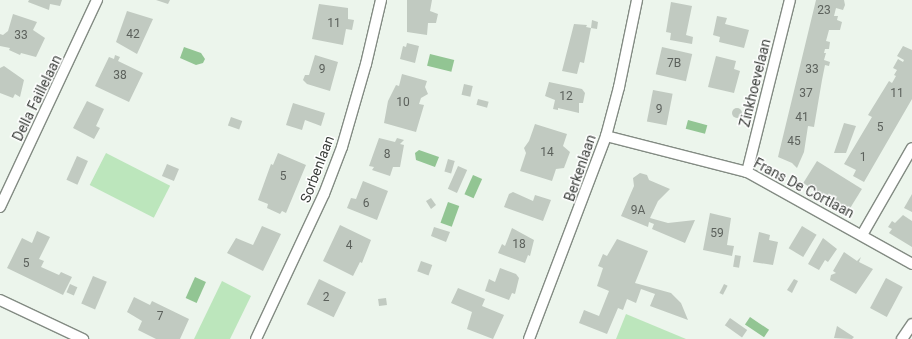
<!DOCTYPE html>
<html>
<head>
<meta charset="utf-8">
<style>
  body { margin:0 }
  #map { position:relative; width:912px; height:339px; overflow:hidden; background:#ecf5ec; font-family:Roboto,sans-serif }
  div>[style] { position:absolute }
  .green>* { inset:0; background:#bce6bc; transform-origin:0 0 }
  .water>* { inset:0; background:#92c593; transform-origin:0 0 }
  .building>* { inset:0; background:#c1cac1; transform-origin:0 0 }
  .round { border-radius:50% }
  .roads { filter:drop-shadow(1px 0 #838b83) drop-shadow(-1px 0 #838b83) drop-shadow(0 1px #838b83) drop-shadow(0 -1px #838b83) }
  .minor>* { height:10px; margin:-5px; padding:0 5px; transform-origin:5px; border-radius:5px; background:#fff }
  span { translate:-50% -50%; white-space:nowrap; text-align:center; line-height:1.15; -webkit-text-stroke:3px #fff; paint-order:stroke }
  .number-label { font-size:12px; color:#5c615c }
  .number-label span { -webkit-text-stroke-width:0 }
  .street-label { font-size:14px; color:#3a3e3a }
</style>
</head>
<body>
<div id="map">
  <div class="green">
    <i style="left:106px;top:153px;width:72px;height:36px;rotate:27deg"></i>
    <i style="clip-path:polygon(222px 281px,251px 296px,230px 339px,194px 339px)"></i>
    <i style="clip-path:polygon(626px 314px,686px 339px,616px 339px)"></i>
  </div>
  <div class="water">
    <i style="clip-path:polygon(184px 47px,201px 53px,205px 59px,203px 63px,196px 65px,180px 58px)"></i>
    <i style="left:430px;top:54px;width:25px;height:12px;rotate:14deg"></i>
    <i style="left:688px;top:120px;width:20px;height:9px;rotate:15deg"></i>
    <i style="clip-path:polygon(419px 150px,439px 157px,435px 167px,416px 160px,415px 153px)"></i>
    <i style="left:473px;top:175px;width:10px;height:21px;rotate:24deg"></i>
    <i style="left:448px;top:202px;width:12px;height:22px;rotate:20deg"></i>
    <i style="left:195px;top:277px;width:12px;height:23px;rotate:24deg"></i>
    <i style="left:750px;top:317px;width:23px;height:9px;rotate:34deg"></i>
  </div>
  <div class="building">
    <i style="clip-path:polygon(29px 0,62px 0,60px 6px,50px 4px,49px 10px,28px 2px)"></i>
    <i style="clip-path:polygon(156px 0,170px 0,168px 4px)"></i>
    <i style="clip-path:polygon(407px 0,432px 0,430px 11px,438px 14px,436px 23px,428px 23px,427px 35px,407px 32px)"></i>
    <i style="clip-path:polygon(816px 0,844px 0,845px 5px,843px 10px,836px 8px,834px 16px,838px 16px,837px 20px,842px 22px,840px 30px,829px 30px,826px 41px,830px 42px,829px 49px,825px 49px,824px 53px,826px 53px,824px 60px,830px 62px,829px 66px,825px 65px,822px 80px,814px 127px,808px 126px,804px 152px,797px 168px,792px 163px,778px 157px)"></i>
    <i style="clip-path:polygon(671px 2px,692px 6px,686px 35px,693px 37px,692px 44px,670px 40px,671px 33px,666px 32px)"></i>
    <i style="clip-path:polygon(319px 4px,348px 8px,348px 19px,354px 20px,352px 30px,346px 29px,343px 45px,312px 39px)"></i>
    <i style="clip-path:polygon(127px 11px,153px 19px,137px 54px,116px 42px)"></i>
    <i style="clip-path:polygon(13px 14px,37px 22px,33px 30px,45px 38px,36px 57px,21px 53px,20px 55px,9px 50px,10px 48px,0 46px,0 34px,3px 35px,8px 31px)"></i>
    <i style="clip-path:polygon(717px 16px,727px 18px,725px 24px,749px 30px,744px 48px,719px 42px,720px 37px,713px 35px)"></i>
    <i style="clip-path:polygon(592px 20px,598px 22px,597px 29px,591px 28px,584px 63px,580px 62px,577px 74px,562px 71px,574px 24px,587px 25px,586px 27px,591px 28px)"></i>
    <i style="clip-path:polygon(407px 43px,419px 46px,415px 63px,400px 59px,403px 46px,406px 47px)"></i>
    <i style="clip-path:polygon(903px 46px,912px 50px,912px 99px,864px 182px,853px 176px,856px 170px,844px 164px,872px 117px,868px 115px,889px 81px,892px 83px,896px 76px,894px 75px,897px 70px,893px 68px,898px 59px,903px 62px,904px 60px,897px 56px)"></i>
    <i style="left:662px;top:47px;width:31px;height:28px;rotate:13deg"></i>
    <i style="clip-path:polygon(115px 55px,120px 57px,118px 61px,143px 73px,129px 102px,95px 86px,109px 57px,114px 59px)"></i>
    <i style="clip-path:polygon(315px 55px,338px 62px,330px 91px,307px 84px,303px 80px,305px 75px,309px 75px)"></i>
    <i style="clip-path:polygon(716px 56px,736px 61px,734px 69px,740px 71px,734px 93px,708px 87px)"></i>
    <i style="clip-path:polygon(4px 66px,24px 80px,20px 97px,15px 94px,13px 98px,0 93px,0 68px)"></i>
    <i style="clip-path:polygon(402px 74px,427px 81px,425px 87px,428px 94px,421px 98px,419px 104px,424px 105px,416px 132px,384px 123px,388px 101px,396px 85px,399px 86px)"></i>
    <i style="clip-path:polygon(549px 82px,582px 89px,585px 93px,583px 103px,579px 103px,579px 113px,558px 108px,558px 110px,553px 109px,555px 100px,545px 96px)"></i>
    <i style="left:464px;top:84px;width:9px;height:11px;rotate:13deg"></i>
    <i style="left:653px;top:90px;width:20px;height:32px;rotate:11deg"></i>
    <i style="left:478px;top:99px;width:11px;height:6px;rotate:15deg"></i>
    <i style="clip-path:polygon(87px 101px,104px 109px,96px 126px,100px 128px,94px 139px,73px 128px)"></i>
    <i style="clip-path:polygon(293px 103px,325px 113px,321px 126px,305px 120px,302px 130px,286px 125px)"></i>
    <i class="round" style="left:732px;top:108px;width:10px;height:10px"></i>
    <i style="left:231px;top:117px;width:12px;height:9px;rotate:20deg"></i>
    <i style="clip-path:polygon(844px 123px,856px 126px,846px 153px,834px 153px)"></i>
    <i style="clip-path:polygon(535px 124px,567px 134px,563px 146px,570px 152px,564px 168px,556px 169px,552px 181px,520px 171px,526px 153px,524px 148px,529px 141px)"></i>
    <i style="clip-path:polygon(379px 138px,395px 142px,397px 138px,404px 140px,400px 144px,404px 145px,400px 167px,393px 167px,390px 176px,372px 170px,374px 167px,369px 166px)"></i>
    <i style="clip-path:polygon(278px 153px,306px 165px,286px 213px,282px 211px,280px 214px,267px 208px,268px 204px,258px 200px,271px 164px,273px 165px)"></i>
    <i style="left:77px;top:156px;width:12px;height:26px;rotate:24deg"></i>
    <i style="left:448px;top:159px;width:7px;height:13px;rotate:16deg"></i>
    <i style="left:817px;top:161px;width:53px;height:26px;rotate:32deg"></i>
    <i style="left:167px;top:164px;width:13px;height:13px;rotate:23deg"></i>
    <i style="left:458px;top:166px;width:10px;height:25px;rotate:24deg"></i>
    <i style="clip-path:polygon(640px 173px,647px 175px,649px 180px,670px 189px,658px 201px,650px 218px,668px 223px,695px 220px,685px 243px,652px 229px,654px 224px,649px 222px,648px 227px,621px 216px,634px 186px,633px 178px)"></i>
    <i style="clip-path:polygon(363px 181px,388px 191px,377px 220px,347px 208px,351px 198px,356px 199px)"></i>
    <i style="clip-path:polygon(513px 192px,533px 201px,535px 195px,551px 200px,543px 221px,504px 207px,509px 194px)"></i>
    <i style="clip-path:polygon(912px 194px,912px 212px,904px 208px)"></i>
    <i style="clip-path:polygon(431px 198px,436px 205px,431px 209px,426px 201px)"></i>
    <i style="clip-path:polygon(710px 213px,731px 218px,727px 245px,734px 246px,732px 256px,703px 250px)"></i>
    <i style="clip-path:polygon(903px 215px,912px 221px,912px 247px,889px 233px,892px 229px,888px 227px,892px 221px,895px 223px)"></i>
    <i style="clip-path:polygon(340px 225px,371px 240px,362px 263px,360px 262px,353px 276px,323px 261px)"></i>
    <i style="clip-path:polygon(262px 226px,281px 234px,263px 271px,227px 253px,236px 238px,253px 245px)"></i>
    <i style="left:802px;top:226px;width:17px;height:26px;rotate:31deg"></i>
    <i style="clip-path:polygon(434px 227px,450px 232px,446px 242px,431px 236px)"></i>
    <i style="clip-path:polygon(512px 228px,534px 240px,530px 256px,528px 255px,525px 263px,498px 253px,502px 244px,505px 246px)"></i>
    <i style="clip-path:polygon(37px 231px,50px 237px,39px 259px,44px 261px,41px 267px,59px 275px,61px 272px,72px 277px,63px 295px,7px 268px,22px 238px,32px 243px)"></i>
    <i style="clip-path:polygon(759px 232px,770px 235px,769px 240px,778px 242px,773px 265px,753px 262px)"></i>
    <i style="clip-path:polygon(823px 238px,837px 249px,828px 262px,825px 260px,819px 270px,808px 264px)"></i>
    <i style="clip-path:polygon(617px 239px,648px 251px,635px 283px,671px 293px,681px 303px,688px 320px,650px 306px,655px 294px,641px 289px,636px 303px,627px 299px,623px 310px,618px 308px,607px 334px,579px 323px,584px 310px,599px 316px,609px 291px,597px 286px,603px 268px,598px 266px,603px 254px,607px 256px)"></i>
    <i style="clip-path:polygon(844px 252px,857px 261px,861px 257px,859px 262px,873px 269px,856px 294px,830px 280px,831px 275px,836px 273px,833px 271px)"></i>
    <i style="left:735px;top:255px;width:6px;height:12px;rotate:9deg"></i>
    <i style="left:421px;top:261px;width:12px;height:11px;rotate:20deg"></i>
    <i style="clip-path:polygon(500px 268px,516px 274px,519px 278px,515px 294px,512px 293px,509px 300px,485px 291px,489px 279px,495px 282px)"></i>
    <i style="left:93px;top:276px;width:15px;height:30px;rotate:23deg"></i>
    <i style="left:886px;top:278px;width:19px;height:34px;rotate:28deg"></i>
    <i style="left:319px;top:279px;width:30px;height:28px;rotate:26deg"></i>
    <i style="clip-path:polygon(794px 279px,798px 281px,792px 293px,787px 290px)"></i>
    <i style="left:70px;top:284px;width:8px;height:9px;rotate:23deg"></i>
    <i style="left:724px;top:284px;width:4px;height:10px;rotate:27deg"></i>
    <i style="clip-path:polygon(458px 288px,485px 299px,482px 306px,504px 315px,493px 339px,467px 329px,472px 312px,451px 303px)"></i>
    <i style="clip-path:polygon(134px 297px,150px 305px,152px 301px,189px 319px,180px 339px,156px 339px,138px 330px,142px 321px,127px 312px)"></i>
    <i style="left:386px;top:298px;width:7px;height:8px;rotate:82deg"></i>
    <i style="left:730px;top:318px;width:21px;height:9px;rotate:35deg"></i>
    <i style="clip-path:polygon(837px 326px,854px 337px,852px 339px,834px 338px)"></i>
  </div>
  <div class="roads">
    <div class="minor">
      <i style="left:606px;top:136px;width:146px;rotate:14.3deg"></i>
      <i style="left:747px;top:172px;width:189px;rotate:29.1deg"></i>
      <i style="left:747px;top:172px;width:177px;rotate:-76deg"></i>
      <i style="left:0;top:207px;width:229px;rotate:-64.9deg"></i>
      <i style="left:862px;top:235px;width:100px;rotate:-60.1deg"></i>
      <i style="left:0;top:300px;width:92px;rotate:25.2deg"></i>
      <i style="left:256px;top:339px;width:160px;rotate:-64.9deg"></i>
      <i style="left:324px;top:194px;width:50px;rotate:-69deg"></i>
      <i style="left:342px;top:147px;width:86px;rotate:-73.9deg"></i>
      <i style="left:366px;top:64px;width:66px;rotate:-76.8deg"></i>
      <i style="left:529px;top:339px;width:217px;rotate:-69.2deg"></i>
      <i style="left:606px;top:136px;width:51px;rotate:-75.1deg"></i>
      <i style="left:619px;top:87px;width:89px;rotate:-78.3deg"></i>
      <i style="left:902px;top:339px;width:18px;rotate:-56deg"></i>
    </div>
  </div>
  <div class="number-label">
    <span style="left:824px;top:11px">23</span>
    <span style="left:334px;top:24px">11</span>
    <span style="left:133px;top:35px">42</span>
    <span style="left:21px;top:36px">33</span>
    <span style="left:674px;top:64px">7B</span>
    <span style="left:322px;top:70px">9</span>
    <span style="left:812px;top:70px">33</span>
    <span style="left:120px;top:76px">38</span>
    <span style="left:806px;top:94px">37</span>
    <span style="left:897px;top:94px">11</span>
    <span style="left:566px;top:97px">12</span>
    <span style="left:403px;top:103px">10</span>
    <span style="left:659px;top:110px">9</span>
    <span style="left:802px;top:118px">41</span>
    <span style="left:880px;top:128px">5</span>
    <span style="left:794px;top:142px">45</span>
    <span style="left:547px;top:153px">14</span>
    <span style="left:387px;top:155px">8</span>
    <span style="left:863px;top:158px">1</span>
    <span style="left:283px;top:177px">5</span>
    <span style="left:366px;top:204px">6</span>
    <span style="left:638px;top:211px">9A</span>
    <span style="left:717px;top:234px">59</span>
    <span style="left:519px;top:245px">18</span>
    <span style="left:349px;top:246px">4</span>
    <span style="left:26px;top:264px">5</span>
    <span style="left:326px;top:298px">2</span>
    <span style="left:160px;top:317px">7</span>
  </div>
  <div class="street-label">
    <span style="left:755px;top:83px;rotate:-76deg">Zinkhoevelaan</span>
    <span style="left:37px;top:98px;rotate:-64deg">Della Faillelaan</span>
    <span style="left:580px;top:168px;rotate:-71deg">Berkenlaan</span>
    <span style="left:317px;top:169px;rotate:-69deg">Sorbenlaan</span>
    <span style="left:804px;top:188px;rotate:28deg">Frans De Cortlaan</span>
  </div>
</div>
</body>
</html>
